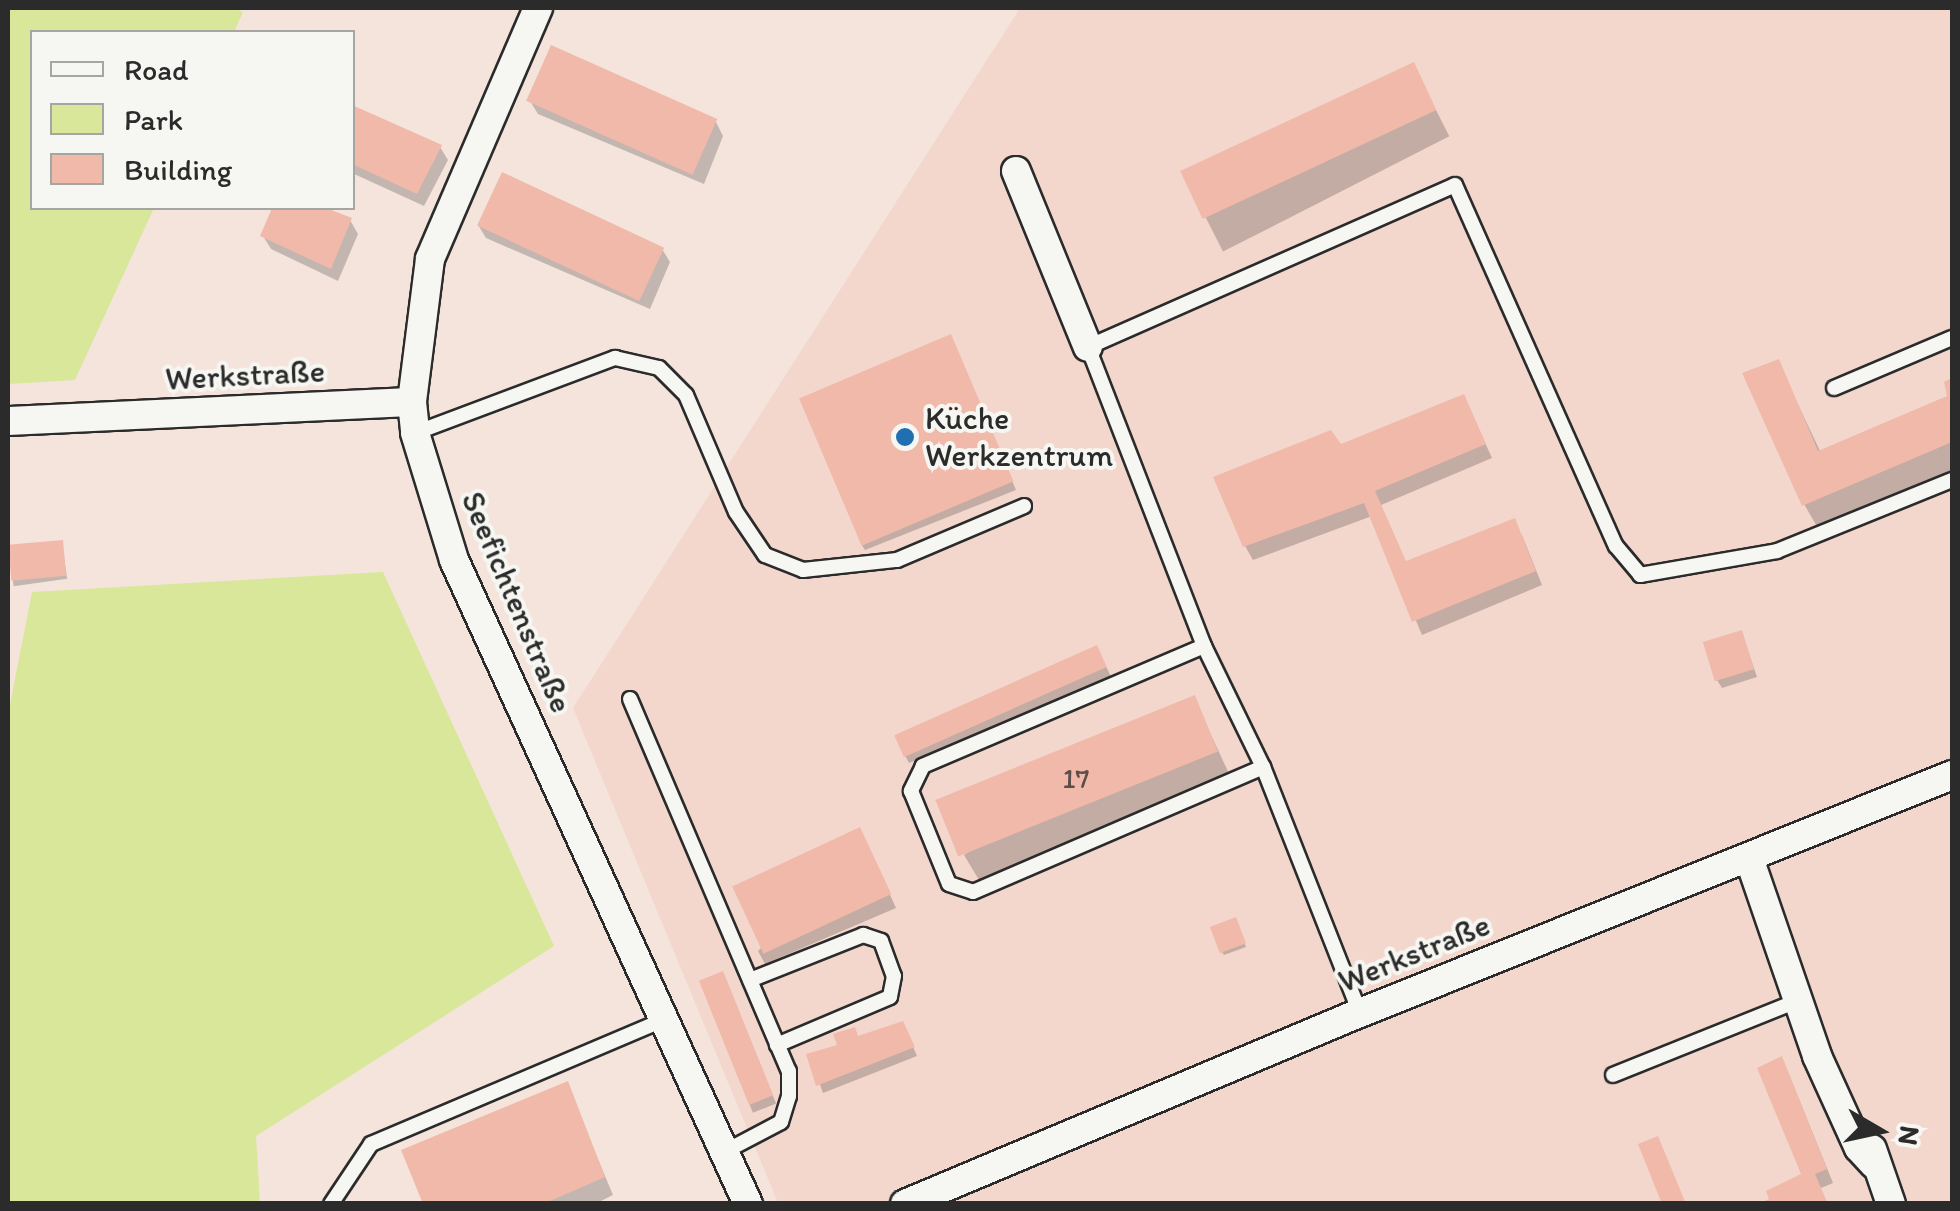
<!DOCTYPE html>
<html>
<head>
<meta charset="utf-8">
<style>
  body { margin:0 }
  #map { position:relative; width:1960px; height:1211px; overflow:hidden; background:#f4e4dc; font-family:Itim,sans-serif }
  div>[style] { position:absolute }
  .built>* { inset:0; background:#f3d7cd }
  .green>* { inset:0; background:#d8e79a }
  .shadow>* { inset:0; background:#0003; transform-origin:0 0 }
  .building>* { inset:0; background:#f1b9a9; transform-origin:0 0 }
  .roads { filter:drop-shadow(2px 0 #2b2b2b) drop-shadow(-2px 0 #2b2b2b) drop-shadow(0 2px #2b2b2b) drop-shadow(0 -2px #2b2b2b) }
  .lane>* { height:14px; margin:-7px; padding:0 7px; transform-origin:7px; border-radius:7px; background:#f6f6f2 }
  .street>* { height:28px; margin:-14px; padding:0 14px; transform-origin:14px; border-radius:14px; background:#f6f6f2 }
  .dots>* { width:28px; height:28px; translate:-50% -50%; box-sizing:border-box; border:5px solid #f6f6f2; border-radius:50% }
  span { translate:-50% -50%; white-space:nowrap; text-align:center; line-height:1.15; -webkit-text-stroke:8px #f6f6f2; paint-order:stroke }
  .number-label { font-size:28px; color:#5c4e4a }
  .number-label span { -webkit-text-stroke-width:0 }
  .street-label { font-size:32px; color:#2b2b2b }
  .poi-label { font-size:32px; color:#2b2b2b }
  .left { translate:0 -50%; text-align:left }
  .frame { position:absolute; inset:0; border:10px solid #2b2b2b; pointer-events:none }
  .legend { position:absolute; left:30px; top:30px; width:325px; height:180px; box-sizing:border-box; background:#f6f6f2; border:2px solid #a5a5a2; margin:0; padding:12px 18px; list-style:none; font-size:30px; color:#2b2b2b }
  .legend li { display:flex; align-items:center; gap:20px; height:50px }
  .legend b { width:50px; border:2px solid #a5a5a2 }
  .north { position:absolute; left:1830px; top:1081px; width:100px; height:100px; -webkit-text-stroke:8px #f6f6f2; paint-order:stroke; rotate:99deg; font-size:28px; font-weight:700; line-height:40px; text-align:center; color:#2b2b2b }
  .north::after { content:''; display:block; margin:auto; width:35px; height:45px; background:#2b2b2b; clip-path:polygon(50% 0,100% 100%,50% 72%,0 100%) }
</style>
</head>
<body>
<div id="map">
  <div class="built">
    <i style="clip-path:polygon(1020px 8px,1952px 8px,1952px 1203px,778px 1203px,573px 708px)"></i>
  </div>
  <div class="green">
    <i style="clip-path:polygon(8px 8px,233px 8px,243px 12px,234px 32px,32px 32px,32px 208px,154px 208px,75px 380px,8px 384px)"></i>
    <i style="clip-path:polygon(383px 572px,554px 946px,256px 1136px,260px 1203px,8px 1203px,8px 715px,32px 592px)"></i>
  </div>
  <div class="shadow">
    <i style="left:1413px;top:65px;width:80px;height:254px;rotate:63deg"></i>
    <i style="clip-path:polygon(530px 101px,716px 122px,723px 136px,704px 184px,538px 114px)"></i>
    <i style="clip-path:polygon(352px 107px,440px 147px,448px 160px,424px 206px,352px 173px)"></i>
    <i style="clip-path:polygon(275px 208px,320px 208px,350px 220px,358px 234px,338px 281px,271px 249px,263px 236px)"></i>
    <i style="clip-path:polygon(478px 225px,662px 249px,670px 262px,650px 309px,486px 238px)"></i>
    <i style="clip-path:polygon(955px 346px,1016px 490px,865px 550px,860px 542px)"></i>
    <i style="clip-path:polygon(1778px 362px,1821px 453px,1950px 397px,1947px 383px,1952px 381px,1952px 474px,1819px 530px,1804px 504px)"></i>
    <i style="clip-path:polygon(1470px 410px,1492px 458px,1381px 505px,1406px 564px,1522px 535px,1542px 585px,1422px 635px,1372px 516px,1253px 560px,1245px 546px,1340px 447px)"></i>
    <i style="left:62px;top:542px;width:37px;height:54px;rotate:82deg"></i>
    <i style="clip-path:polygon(1745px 642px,1757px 677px,1722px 688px,1717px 680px)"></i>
    <i style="clip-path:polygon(1104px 662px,1113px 681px,909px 763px,902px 750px)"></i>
    <i style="clip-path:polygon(1194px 698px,1231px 778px,979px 880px,964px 855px)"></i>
    <i style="clip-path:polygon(867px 844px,896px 908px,765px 964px,758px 951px)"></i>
    <i style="clip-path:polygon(1237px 923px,1246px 947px,1224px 955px,1222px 952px)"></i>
    <i style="left:727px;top:982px;width:131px;height:25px;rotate:68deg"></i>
    <i style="clip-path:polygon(907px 1033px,917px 1056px,823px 1093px,809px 1055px,859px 1038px)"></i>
    <i style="clip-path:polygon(1788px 1072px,1833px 1183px,1821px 1188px,1804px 1176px)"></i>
    <i style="clip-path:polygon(567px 1085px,613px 1195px,595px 1204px,426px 1204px)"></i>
  </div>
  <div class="building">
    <i style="left:551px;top:45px;width:182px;height:61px;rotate:24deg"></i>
    <i style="left:1414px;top:62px;width:53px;height:258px;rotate:65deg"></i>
    <i style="clip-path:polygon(352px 105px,442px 145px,417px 194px,352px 164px)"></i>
    <i style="left:502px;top:172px;width:179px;height:59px;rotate:25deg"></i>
    <i style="clip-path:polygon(272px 208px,326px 208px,352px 218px,331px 269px,260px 236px)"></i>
    <i style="left:951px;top:334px;width:160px;height:165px;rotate:67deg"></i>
    <i style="clip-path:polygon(1779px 359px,1818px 451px,1947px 396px,1944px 382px,1952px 378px,1952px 442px,1802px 506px,1742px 373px)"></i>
    <i style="clip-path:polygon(1464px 394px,1486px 444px,1375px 491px,1406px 561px,1515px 518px,1536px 571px,1412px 622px,1364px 503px,1243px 547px,1213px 477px,1331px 430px,1341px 444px)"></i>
    <i style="left:63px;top:540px;width:36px;height:55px;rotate:85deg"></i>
    <i style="left:1742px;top:630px;width:41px;height:41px;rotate:73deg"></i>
    <i style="left:1097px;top:645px;width:24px;height:222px;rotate:66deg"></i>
    <i style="left:1195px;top:695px;width:61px;height:280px;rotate:68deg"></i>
    <i style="left:860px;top:827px;width:74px;height:141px;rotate:65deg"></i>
    <i style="left:1236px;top:917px;width:28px;height:28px;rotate:69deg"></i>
    <i style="left:723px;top:971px;width:134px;height:26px;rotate:68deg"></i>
    <i style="clip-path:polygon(903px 1021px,915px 1047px,816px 1086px,806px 1054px,837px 1045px,833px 1034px,855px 1027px,858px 1036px)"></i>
    <i style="clip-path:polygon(1782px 1056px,1827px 1169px,1815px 1174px,1828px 1204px,1758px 1204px,1769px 1199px,1766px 1191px,1801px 1174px,1757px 1068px)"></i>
    <i style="clip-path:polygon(568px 1081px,605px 1177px,543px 1204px,423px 1204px,401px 1150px)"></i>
    <i style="clip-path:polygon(1658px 1136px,1686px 1204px,1662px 1204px,1638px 1144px)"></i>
  </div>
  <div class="roads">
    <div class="lane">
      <i style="left:1834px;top:388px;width:128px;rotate:-23deg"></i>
      <i style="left:415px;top:433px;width:214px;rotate:-20.6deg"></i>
      <i style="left:615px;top:358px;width:45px;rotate:12.8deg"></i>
      <i style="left:659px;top:368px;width:38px;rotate:45deg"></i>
      <i style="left:686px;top:395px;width:127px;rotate:66.9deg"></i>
      <i style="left:736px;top:512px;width:52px;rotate:56deg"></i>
      <i style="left:765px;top:555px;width:41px;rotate:21.5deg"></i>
      <i style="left:803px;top:570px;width:95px;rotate:-6.1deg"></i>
      <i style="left:897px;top:560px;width:138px;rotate:-23deg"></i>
      <i style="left:1204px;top:646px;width:306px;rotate:156.9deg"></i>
      <i style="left:923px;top:766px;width:28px;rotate:116deg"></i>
      <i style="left:911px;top:791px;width:100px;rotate:67.8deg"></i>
      <i style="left:949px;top:884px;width:25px;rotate:18deg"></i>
      <i style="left:973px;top:892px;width:316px;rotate:-23.3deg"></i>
      <i style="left:630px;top:699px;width:405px;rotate:66.9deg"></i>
      <i style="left:789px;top:1071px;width:25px;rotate:90deg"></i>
      <i style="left:789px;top:1096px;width:27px;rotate:107deg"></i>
      <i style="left:781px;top:1122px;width:62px;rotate:152.2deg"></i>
      <i style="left:750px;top:980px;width:122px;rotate:-21.7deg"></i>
      <i style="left:863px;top:935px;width:19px;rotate:18deg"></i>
      <i style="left:881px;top:941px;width:37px;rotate:70deg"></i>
      <i style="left:894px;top:976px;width:21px;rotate:101deg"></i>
      <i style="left:890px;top:997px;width:123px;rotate:157deg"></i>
      <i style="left:1360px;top:1013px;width:264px;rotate:-111.5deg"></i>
      <i style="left:1263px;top:767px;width:135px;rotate:-116deg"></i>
      <i style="left:1204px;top:646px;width:321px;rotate:-111.2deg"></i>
      <i style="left:1088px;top:347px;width:401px;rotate:-23.8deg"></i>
      <i style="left:1455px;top:185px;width:395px;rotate:66deg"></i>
      <i style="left:1616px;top:546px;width:38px;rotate:50deg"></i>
      <i style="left:1640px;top:575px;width:139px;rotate:-9.9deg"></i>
      <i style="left:1777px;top:551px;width:189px;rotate:-22.1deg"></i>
      <i style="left:1613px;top:1075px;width:198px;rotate:-21.9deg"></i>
      <i style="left:331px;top:1204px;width:72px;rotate:-56.3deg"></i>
      <i style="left:371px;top:1144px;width:319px;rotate:-23deg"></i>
    </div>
    <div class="street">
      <i style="left:538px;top:8px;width:273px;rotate:113.3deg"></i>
      <i style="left:430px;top:259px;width:144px;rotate:97.2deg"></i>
      <i style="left:412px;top:402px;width:31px;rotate:84deg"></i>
      <i style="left:415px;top:433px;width:133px;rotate:72.9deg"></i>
      <i style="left:454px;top:560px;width:708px;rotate:65.46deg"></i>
      <i style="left:1016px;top:171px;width:190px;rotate:67.8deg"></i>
      <i style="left:8px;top:421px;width:404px;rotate:-2.7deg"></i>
      <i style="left:1749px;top:858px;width:209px;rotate:71deg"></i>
      <i style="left:1817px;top:1056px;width:101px;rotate:65.5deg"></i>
      <i style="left:1859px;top:1148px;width:22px;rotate:47deg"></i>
      <i style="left:1872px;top:1149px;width:58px;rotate:70.9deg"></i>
      <i style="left:905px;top:1204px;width:493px;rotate:-22.8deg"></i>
      <i style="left:1360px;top:1013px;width:638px;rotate:-21.9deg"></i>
    </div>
  </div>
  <div class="dots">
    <i style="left:905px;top:437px;background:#1f6fb2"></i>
  </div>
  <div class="number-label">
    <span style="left:1076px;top:778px">17</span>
  </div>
  <div class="street-label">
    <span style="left:245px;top:375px;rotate:-3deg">Werkstraße</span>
    <span style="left:517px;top:602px;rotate:67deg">Seefichtenstraße</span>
    <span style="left:1414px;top:953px;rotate:-22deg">Werkstraße</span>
  </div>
  <div class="poi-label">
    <span class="left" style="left:925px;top:437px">Küche<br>Werkzentrum</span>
  </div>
  <div class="frame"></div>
  <ul class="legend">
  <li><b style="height:12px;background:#f6f6f2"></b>Road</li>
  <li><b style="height:28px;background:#d8e79a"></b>Park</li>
  <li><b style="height:28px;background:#f1b9a9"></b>Building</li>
  </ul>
  <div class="north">N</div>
</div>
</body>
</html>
